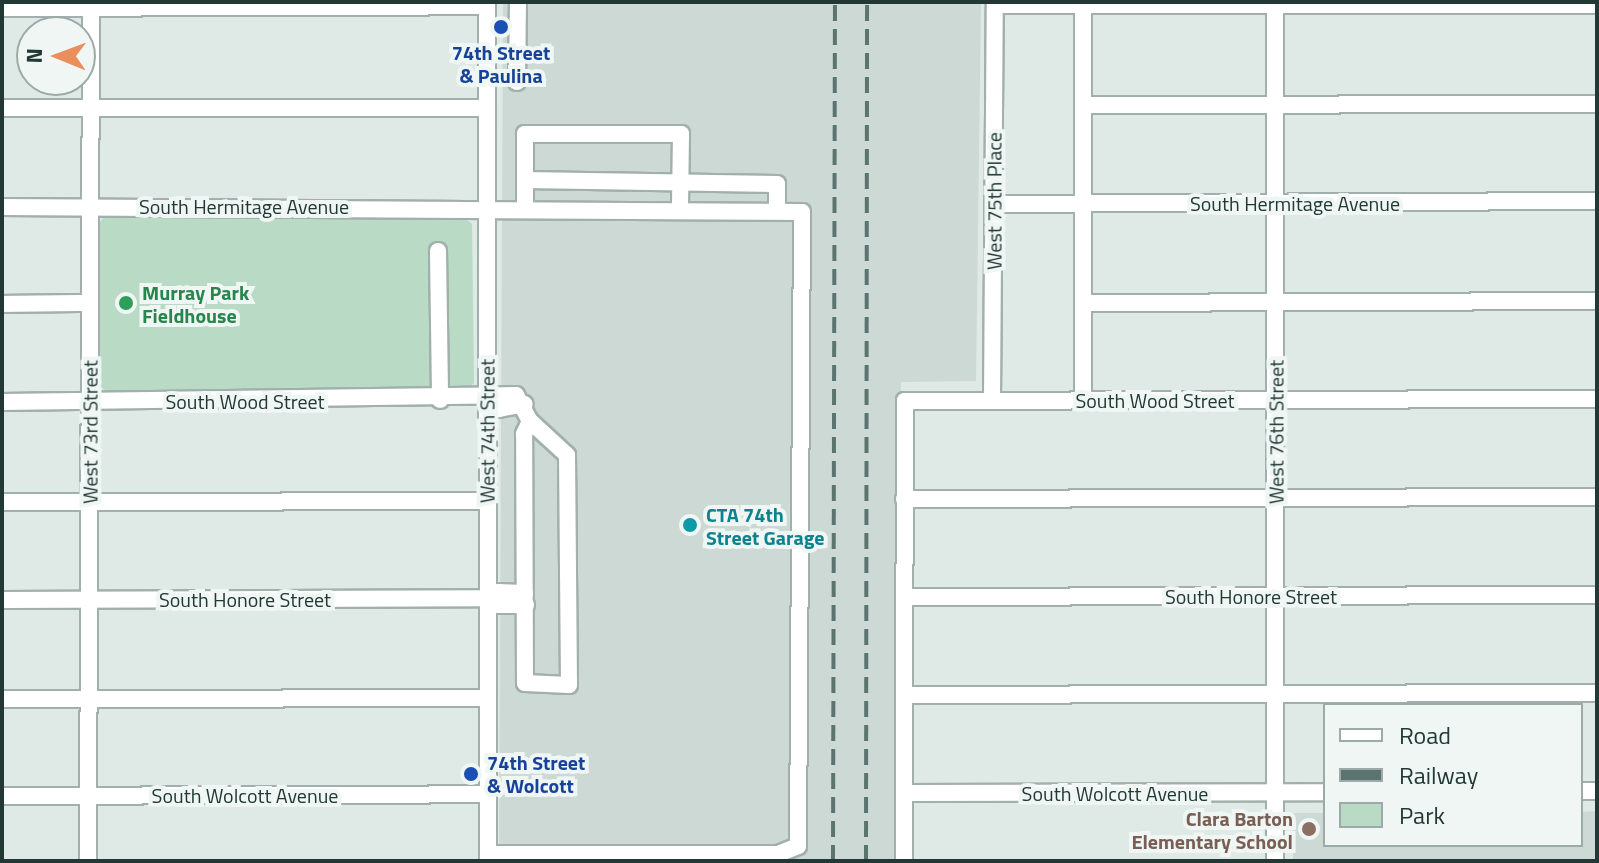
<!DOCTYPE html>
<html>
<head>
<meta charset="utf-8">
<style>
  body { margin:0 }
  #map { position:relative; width:1599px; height:863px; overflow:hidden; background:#dfe9e6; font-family:"Titillium Web",sans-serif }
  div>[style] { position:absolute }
  .built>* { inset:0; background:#cdd9d5 }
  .green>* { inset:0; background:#b9dac5 }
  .roads { filter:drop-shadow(2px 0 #a2b0ad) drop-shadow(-2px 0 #a2b0ad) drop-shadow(0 2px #a2b0ad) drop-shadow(0 -2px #a2b0ad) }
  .minor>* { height:16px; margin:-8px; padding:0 8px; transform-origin:8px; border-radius:8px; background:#fff }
  .rail>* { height:4px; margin-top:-2px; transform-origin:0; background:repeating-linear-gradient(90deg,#5b7470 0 16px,transparent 0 24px) }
  .dots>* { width:22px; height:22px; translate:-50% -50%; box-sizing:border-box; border:4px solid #eff6f3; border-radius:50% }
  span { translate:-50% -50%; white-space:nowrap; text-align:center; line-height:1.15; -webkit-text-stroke:8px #eff6f3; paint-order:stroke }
  .transit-label { font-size:20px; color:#164399; font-weight:700 }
  .left { translate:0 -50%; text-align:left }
  .street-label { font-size:20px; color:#213835 }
  .leisure-label { font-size:20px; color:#27864d; font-weight:700 }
  .culture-label { font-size:20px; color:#0d838f; font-weight:700 }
  .education-label { font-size:20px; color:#785e54; font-weight:700 }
  .right { translate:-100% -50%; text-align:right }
  .frame { position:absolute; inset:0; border:4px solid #213835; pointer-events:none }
  .legend { position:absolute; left:1323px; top:703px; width:260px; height:144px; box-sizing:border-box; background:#eff6f3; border:2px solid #9daaa7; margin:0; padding:10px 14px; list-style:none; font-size:24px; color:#213835 }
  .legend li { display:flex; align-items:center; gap:16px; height:40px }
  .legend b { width:40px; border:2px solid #9daaa7 }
  .north { position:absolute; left:16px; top:16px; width:80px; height:80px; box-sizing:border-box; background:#eff6f3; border:2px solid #9daaa7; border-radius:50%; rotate:271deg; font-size:22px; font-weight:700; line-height:32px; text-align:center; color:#213835 }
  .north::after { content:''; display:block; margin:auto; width:28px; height:36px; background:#ea8e5c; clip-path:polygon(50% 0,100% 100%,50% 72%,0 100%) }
</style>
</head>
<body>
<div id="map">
  <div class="built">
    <i style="clip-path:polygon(503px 2px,981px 2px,976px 381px,901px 382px,902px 861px,499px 861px)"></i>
    <i style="clip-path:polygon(1597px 811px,1597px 861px,1293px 861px,1293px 813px,1325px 813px,1325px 845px,1581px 845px,1581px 812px)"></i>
  </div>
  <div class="green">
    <i style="clip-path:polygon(108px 213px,460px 214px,472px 224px,474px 383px,465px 392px,108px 393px,100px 386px,100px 222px)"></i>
  </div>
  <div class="roads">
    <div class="minor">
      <i style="left:487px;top:2px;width:859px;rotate:89.93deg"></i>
      <i style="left:995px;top:5px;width:602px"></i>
      <i style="left:2px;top:8px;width:485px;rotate:-0.2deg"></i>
      <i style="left:517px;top:82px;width:80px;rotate:-89.3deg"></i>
      <i style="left:1083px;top:105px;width:514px;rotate:-0.11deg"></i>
      <i style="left:2px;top:108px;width:485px"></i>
      <i style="left:525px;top:180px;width:252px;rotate:0.9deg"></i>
      <i style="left:777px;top:184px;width:27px;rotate:90deg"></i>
      <i style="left:994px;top:204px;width:603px;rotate:-0.29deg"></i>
      <i style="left:2px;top:207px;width:800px;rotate:0.36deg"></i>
      <i style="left:802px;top:212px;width:634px;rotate:90.36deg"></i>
      <i style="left:798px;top:846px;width:22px;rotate:158deg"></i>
      <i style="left:778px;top:854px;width:290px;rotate:180deg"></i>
      <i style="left:525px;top:207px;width:73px;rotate:-90deg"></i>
      <i style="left:525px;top:134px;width:156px"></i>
      <i style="left:681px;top:134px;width:76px;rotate:90.8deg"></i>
      <i style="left:438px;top:251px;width:149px;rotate:89.2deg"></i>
      <i style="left:1083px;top:303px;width:514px;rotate:-0.22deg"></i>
      <i style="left:2px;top:304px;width:88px;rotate:-0.7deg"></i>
      <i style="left:487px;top:400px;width:15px;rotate:37deg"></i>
      <i style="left:499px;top:409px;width:26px;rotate:-11deg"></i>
      <i style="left:992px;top:400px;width:398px;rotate:-89.6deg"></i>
      <i style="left:1083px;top:400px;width:398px;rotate:-90deg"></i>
      <i style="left:2px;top:402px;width:514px;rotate:-0.78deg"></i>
      <i style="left:516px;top:395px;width:30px;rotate:62deg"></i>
      <i style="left:530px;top:421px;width:50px;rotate:42.6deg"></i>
      <i style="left:567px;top:455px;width:230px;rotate:89.5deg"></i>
      <i style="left:569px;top:685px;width:44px;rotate:-177.4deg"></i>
      <i style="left:525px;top:683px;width:249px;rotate:-90.2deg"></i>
      <i style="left:524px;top:434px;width:14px;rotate:-65deg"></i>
      <i style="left:904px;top:499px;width:693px;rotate:-0.17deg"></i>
      <i style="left:2px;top:502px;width:485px;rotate:-0.1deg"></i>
      <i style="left:904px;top:597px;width:693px;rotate:-0.17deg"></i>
      <i style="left:487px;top:598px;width:14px;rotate:30deg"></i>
      <i style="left:499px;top:605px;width:27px"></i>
      <i style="left:2px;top:600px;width:485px;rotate:-0.2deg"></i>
      <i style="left:487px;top:598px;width:13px;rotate:-27deg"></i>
      <i style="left:499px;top:592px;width:26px;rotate:2deg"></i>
      <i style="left:904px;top:695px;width:693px;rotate:-0.17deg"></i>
      <i style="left:2px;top:699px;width:486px;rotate:-0.1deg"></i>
      <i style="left:1581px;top:791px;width:16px"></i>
      <i style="left:904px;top:793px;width:421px;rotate:-0.1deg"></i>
      <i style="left:2px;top:796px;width:486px;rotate:-0.2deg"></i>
      <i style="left:88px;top:861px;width:859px;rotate:-89.8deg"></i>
      <i style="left:904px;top:861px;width:460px;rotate:-89.9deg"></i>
      <i style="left:905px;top:401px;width:692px;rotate:-0.17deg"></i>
      <i style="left:1275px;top:861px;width:859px;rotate:-90deg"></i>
    </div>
  </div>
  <div class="rail">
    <i style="left:833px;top:861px;width:859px;rotate:-89.87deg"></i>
    <i style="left:866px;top:861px;width:859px;rotate:-89.93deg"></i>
  </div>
  <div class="dots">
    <i style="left:501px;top:27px;background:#1a4fb4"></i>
    <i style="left:126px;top:303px;background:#2e9e5b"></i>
    <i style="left:690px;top:525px;background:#0f9aa8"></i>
    <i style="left:471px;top:774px;background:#1a4fb4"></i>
    <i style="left:1309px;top:829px;background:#8d6e63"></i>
  </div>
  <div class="transit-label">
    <span style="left:501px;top:64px">74th Street<br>&amp; Paulina</span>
    <span class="left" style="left:487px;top:774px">74th Street<br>&amp; Wolcott</span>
  </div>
  <div class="street-label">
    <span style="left:994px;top:201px;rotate:-90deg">West 75th Place</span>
    <span style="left:1295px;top:203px">South Hermitage Avenue</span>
    <span style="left:244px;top:206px">South Hermitage Avenue</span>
    <span style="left:1155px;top:400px">South Wood Street</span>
    <span style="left:245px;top:401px">South Wood Street</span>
    <span style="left:487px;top:431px;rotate:-90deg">West 74th Street</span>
    <span style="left:90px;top:432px;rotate:-90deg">West 73rd Street</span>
    <span style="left:1276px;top:432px;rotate:-90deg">West 76th Street</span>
    <span style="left:1251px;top:596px">South Honore Street</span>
    <span style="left:245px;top:599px">South Honore Street</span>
    <span style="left:1115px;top:793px">South Wolcott Avenue</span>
    <span style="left:245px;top:795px">South Wolcott Avenue</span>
  </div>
  <div class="leisure-label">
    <span class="left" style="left:142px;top:304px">Murray Park<br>Fieldhouse</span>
  </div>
  <div class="culture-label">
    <span class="left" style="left:706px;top:526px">CTA 74th<br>Street Garage</span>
  </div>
  <div class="education-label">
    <span class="right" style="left:1293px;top:830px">Clara Barton<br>Elementary School</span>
  </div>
  <div class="frame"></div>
  <ul class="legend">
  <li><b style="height:10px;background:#fff"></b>Road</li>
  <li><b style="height:10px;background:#5b7470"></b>Railway</li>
  <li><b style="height:22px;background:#b9dac5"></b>Park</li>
  </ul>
  <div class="north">N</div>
</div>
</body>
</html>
